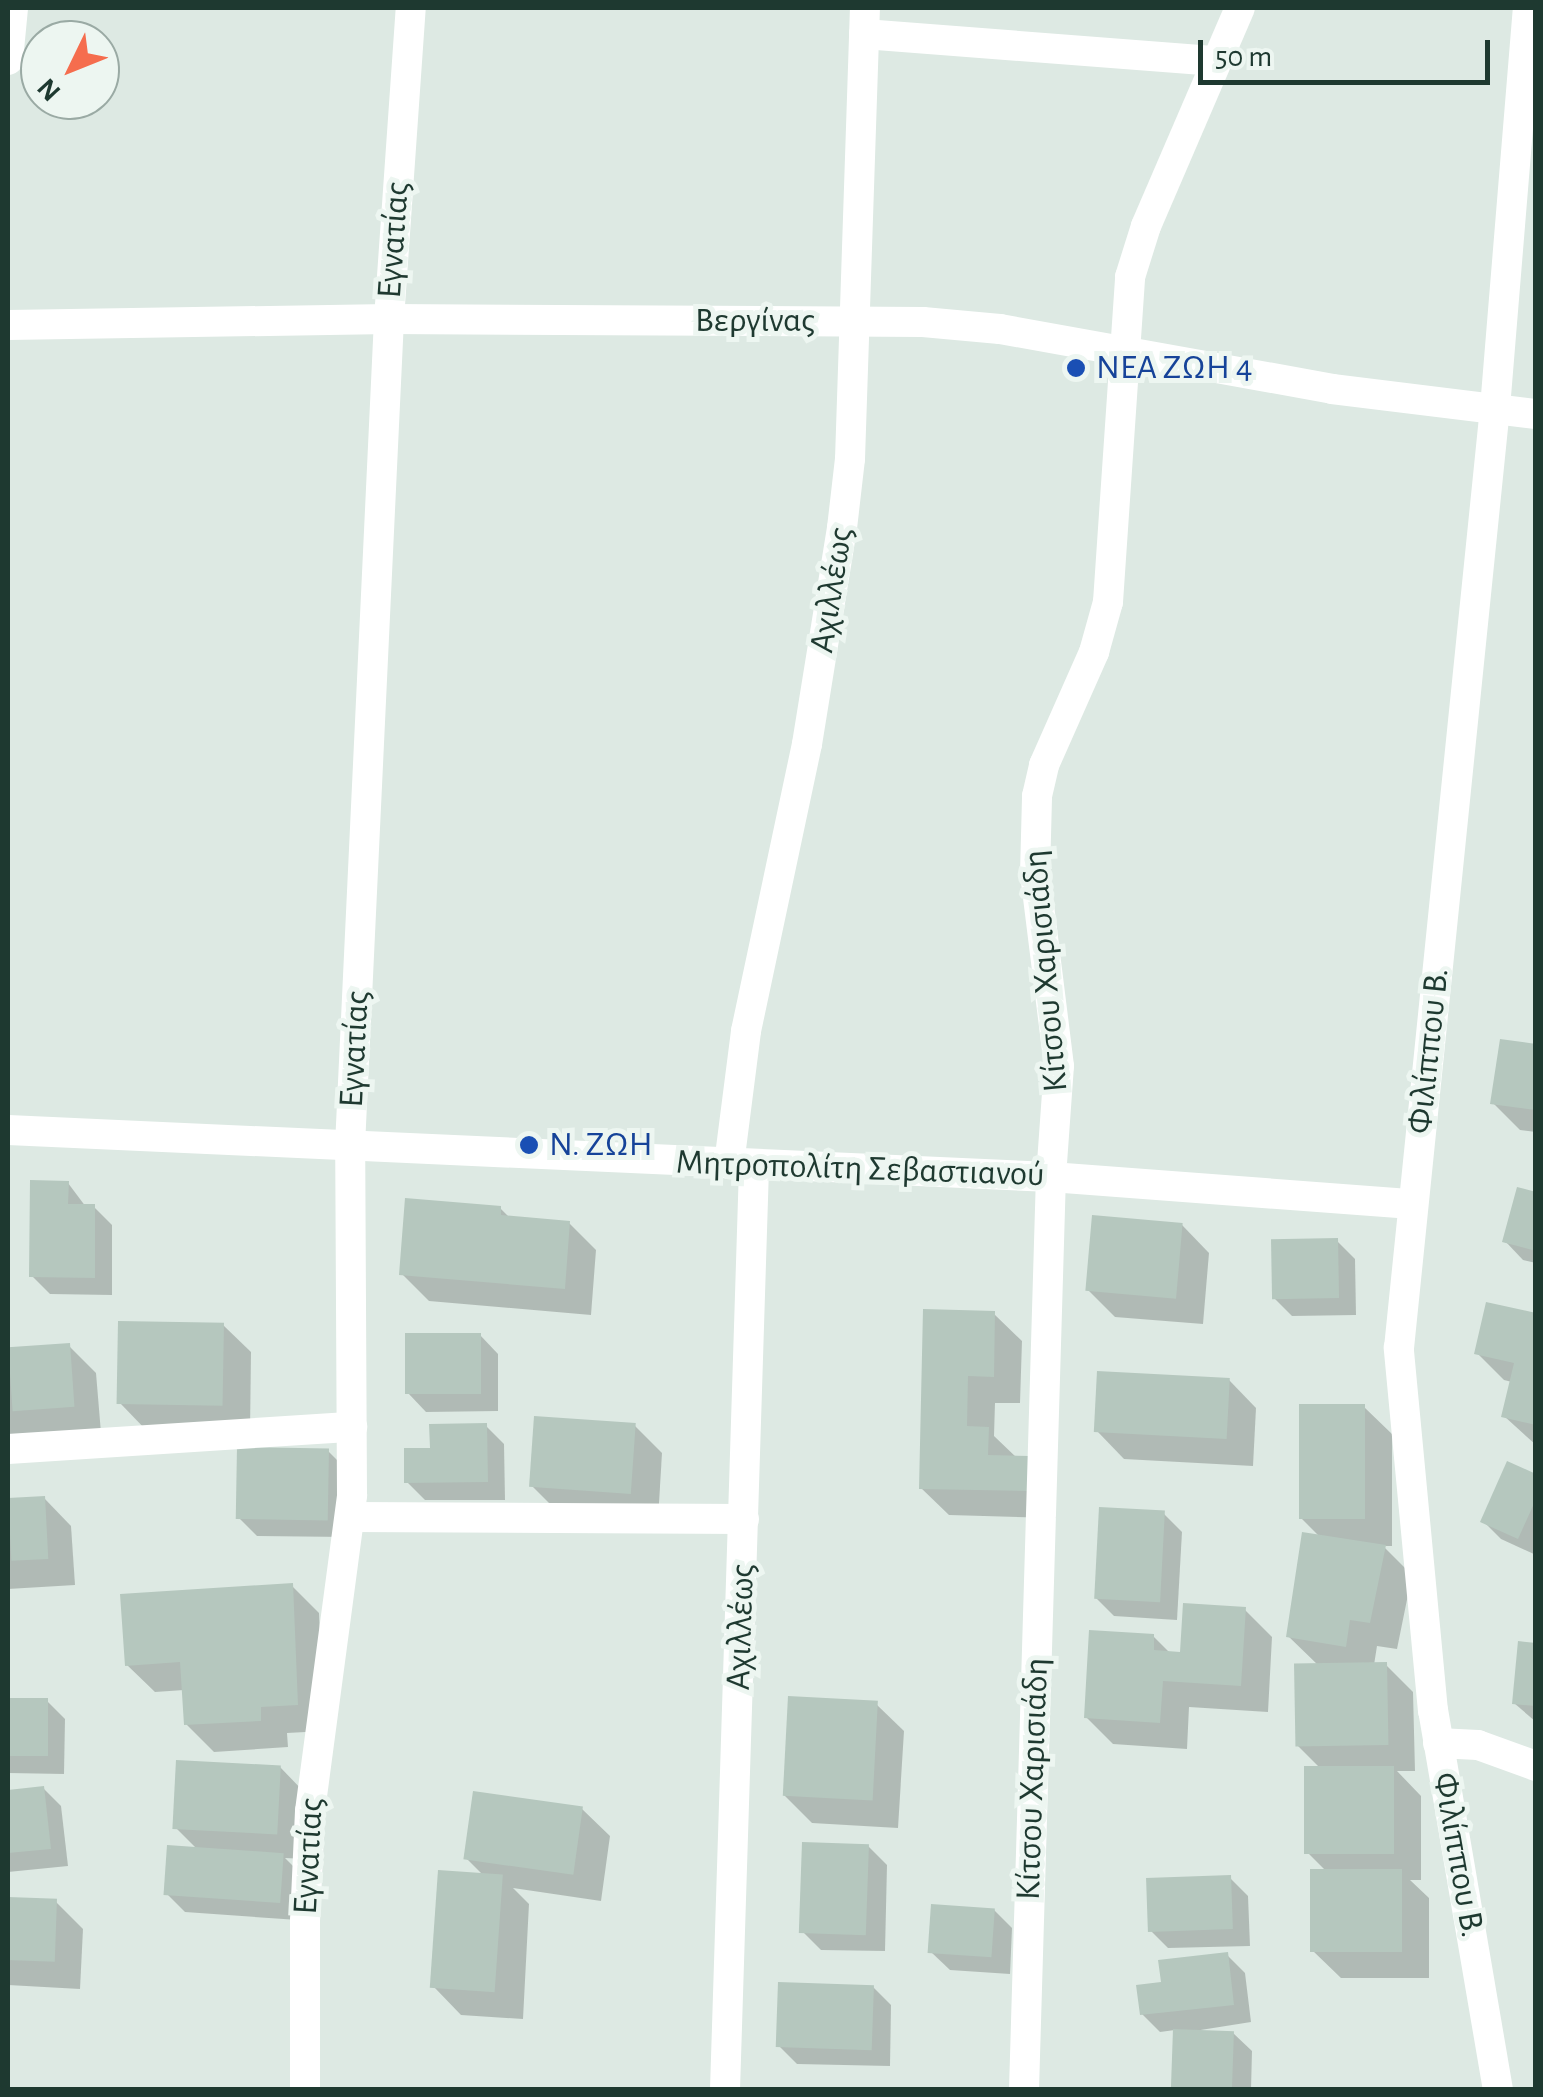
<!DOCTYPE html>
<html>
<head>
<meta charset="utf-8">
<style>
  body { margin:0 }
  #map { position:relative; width:1543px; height:2097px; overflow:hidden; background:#dde9e3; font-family:"Alegreya Sans",sans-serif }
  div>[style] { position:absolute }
  .shadow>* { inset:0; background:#0003 }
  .building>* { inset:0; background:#b5c7be; transform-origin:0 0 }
  .minor>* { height:30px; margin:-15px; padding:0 15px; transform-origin:15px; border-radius:15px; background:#fff }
  .tertiary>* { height:30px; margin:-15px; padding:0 15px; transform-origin:15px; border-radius:15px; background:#fff }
  .dots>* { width:28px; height:28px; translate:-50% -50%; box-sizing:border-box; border:5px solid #edf6f1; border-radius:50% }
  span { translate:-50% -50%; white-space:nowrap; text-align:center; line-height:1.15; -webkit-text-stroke:10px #edf6f1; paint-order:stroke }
  .street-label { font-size:35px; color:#1e3930 }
  .transit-label { font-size:35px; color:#164399 }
  .left { translate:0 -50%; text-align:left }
  .frame { position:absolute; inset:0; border:10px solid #1e3930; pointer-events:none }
  .north { position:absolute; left:20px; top:20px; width:100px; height:100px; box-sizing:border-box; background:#edf6f1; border:2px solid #9aaaa4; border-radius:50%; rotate:227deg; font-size:28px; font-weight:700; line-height:40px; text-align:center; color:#1e3930 }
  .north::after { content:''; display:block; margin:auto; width:35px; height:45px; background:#f56d4e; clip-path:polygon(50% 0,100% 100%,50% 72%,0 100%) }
  .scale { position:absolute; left:1198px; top:40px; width:292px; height:45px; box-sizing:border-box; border:5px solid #1e3930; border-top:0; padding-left:12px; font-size:30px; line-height:35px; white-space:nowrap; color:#1e3930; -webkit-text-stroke:8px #edf6f1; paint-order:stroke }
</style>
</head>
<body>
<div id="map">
  <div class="shadow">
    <i style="clip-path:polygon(1536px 1047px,1536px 1132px,1520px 1130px,1493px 1103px)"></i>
    <i style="clip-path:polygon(68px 1183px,86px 1207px,94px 1207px,112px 1225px,112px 1295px,50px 1294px,32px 1276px)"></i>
    <i style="clip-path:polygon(1536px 1195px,1536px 1263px,1523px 1260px,1505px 1241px)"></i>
    <i style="clip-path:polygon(500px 1208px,510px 1218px,569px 1223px,596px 1250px,591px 1315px,429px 1301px,402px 1274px)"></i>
    <i style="clip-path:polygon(1182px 1225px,1209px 1253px,1203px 1324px,1115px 1317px,1088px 1290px)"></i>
    <i style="clip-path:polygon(1337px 1241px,1355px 1259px,1356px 1315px,1292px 1316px,1274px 1298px)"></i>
    <i style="clip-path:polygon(925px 1312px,994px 1314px,1022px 1341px,1020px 1403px,995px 1403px,994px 1436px,1017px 1458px,1056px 1518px,949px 1515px,921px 1488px)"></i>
    <i style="clip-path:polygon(1536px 1316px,1536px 1445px,1504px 1416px,1512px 1382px,1504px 1380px,1477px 1353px)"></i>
    <i style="clip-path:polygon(223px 1325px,251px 1352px,250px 1432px,147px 1431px,120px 1403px)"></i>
    <i style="clip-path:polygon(480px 1335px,498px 1354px,498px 1411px,426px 1412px,408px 1393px)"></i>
    <i style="clip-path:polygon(69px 1346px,96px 1373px,101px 1433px,8px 1441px,8px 1350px)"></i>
    <i style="clip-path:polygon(1229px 1380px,1256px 1408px,1253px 1466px,1124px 1459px,1097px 1431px)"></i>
    <i style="clip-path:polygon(1364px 1407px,1392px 1434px,1392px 1546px,1383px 1546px,1412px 1575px,1397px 1649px,1377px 1646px,1374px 1665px,1386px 1665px,1413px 1692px,1415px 1771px,1397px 1771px,1421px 1796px,1421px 1880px,1410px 1880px,1429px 1898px,1429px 1978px,1341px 1978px,1313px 1951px,1326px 1871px,1308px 1853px,1321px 1769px,1298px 1746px,1319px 1666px,1288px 1636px,1320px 1537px,1301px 1518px)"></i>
    <i style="clip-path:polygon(486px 1426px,504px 1444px,505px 1500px,425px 1500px,407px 1482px)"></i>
    <i style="clip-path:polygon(635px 1426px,662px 1453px,658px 1520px,559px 1513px,532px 1486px)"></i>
    <i style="clip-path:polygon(328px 1451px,346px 1469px,346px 1537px,257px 1536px,239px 1518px)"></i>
    <i style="clip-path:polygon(1536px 1477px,1536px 1555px,1501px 1539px,1483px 1521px)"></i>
    <i style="clip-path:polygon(44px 1498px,71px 1526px,75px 1585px,8px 1589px,8px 1500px)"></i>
    <i style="clip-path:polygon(1164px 1514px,1182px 1532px,1177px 1620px,1114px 1616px,1096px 1598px)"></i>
    <i style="clip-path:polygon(292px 1586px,319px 1613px,324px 1731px,287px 1733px,288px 1747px,214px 1752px,186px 1724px,184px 1690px,155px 1692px,127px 1665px)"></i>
    <i style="clip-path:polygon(1245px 1610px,1272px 1637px,1268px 1712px,1189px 1707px,1187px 1749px,1113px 1744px,1086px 1717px,1153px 1636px,1171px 1654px,1182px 1654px)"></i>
    <i style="clip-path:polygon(1536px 1645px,1536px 1722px,1514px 1703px)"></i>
    <i style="clip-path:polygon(8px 1700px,47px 1701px,65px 1719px,64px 1774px,8px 1773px)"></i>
    <i style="clip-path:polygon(876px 1704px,904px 1731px,898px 1828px,812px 1823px,784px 1795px)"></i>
    <i style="clip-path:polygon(280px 1767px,307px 1795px,305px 1859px,285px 1858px,301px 1874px,298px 1920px,185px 1912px,167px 1894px,198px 1850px,176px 1828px)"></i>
    <i style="clip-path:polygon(43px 1788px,61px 1806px,68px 1866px,8px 1872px,8px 1792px)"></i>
    <i style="clip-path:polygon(582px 1809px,610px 1836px,601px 1901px,513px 1888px,529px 1904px,523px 2019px,461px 2015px,434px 1987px,484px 1876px,466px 1858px)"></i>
    <i style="clip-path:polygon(868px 1846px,887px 1865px,885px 1951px,821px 1950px,803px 1932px)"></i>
    <i style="clip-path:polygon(1230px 1878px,1248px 1896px,1250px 1946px,1168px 1948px,1150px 1930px)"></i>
    <i style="clip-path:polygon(8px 1899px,56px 1902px,83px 1929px,80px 1989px,8px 1985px)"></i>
    <i style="clip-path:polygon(994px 1910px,1012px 1928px,1010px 1974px,950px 1970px,931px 1952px)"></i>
    <i style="clip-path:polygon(1227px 1955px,1245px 1973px,1251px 2022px,1188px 2032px,1233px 2033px,1252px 2051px,1251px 2090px,1174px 2090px,1175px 2030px,1160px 2032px,1142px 2014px,1164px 1984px)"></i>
    <i style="clip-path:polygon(873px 1987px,891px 2005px,890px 2066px,797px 2064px,779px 2046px)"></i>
  </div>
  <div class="building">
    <i style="clip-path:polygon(1500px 1039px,1536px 1044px,1536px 1110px,1490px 1104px)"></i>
    <i style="clip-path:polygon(30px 1180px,69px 1181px,68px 1204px,95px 1204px,95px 1278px,29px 1277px)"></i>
    <i style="clip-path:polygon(1517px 1187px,1536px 1192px,1536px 1251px,1502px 1242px)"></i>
    <i style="clip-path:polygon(405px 1198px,501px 1206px,501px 1215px,570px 1221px,565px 1289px,399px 1275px)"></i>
    <i style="left:1092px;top:1215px;width:91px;height:76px;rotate:5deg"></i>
    <i style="left:1338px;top:1238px;width:60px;height:67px;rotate:89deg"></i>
    <i style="clip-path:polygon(1486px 1302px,1536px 1313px,1536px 1425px,1501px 1417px,1514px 1363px,1474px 1354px)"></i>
    <i style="clip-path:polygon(923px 1309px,995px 1311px,994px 1377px,968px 1376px,967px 1426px,989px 1427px,988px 1455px,1030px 1456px,1029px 1491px,919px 1489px)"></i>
    <i style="left:118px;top:1321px;width:106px;height:83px;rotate:1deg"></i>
    <i style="left:405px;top:1333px;width:76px;height:61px"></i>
    <i style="left:70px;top:1343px;width:64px;height:62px;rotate:86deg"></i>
    <i style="left:1097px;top:1371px;width:133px;height:61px;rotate:3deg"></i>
    <i style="left:1299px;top:1404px;width:66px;height:115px"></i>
    <i style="left:534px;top:1416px;width:102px;height:71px;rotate:4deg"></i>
    <i style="clip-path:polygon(487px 1423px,488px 1482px,404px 1483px,404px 1448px,430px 1448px,429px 1424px)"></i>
    <i style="left:237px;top:1447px;width:92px;height:72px;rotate:1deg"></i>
    <i style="clip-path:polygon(1507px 1461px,1536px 1474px,1536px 1499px,1518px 1539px,1480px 1522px)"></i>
    <i style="left:45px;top:1496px;width:63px;height:37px;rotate:87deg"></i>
    <i style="left:1099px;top:1507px;width:66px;height:92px;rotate:3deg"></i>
    <i style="clip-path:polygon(1302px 1532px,1386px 1545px,1370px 1623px,1350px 1620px,1346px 1647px,1286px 1637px)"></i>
    <i style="clip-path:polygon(293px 1583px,298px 1705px,261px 1707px,261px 1721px,184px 1725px,180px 1662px,125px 1666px,120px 1594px)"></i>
    <i style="clip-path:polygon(1183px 1603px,1246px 1607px,1241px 1686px,1163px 1681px,1160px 1723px,1084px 1718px,1089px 1630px,1154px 1634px,1154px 1650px,1180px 1652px)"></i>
    <i style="clip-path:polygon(1518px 1641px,1536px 1643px,1536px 1706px,1512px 1704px)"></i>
    <i style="left:1387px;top:1662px;width:83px;height:93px;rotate:89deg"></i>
    <i style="left:788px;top:1696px;width:90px;height:100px;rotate:3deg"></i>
    <i style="left:8px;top:1698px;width:40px;height:58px"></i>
    <i style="left:176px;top:1760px;width:105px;height:69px;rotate:3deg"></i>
    <i style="left:1304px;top:1766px;width:90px;height:88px"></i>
    <i style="clip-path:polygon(44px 1786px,51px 1849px,8px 1853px,8px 1790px)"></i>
    <i style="left:473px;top:1791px;width:111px;height:69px;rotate:8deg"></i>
    <i style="left:802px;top:1842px;width:67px;height:91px;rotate:2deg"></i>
    <i style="left:167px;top:1845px;width:117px;height:50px;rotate:4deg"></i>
    <i style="left:1310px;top:1869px;width:92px;height:83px"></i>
    <i style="left:438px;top:1870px;width:65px;height:118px;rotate:4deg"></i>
    <i style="left:1231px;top:1875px;width:54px;height:85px;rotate:88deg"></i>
    <i style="left:8px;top:1897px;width:49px;height:63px;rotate:2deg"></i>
    <i style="left:931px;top:1904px;width:64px;height:49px;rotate:4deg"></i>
    <i style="clip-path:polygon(1228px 1952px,1234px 2005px,1140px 2015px,1136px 1985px,1161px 1982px,1158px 1960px)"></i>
    <i style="left:778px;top:1982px;width:96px;height:65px;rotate:2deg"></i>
    <i style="left:1173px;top:2029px;width:61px;height:61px;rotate:2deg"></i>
  </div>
  <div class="minor">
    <i style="left:864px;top:34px;width:353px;rotate:4.4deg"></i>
    <i style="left:8px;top:60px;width:52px;rotate:-84.5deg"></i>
    <i style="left:8px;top:325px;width:381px;rotate:-0.9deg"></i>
    <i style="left:389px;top:319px;width:534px;rotate:0.32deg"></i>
    <i style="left:923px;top:322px;width:77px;rotate:5.2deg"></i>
    <i style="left:1000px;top:329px;width:337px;rotate:10.2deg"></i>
    <i style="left:1332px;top:389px;width:206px;rotate:7deg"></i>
    <i style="left:8px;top:1130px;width:1044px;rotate:2.58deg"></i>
    <i style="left:1051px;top:1177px;width:362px;rotate:4.3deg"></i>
    <i style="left:729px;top:1164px;width:134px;rotate:-82.7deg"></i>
    <i style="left:746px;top:1031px;width:293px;rotate:-78deg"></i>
    <i style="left:807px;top:744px;width:219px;rotate:-80.8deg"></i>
    <i style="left:842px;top:528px;width:69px;rotate:-83.4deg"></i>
    <i style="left:850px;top:459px;width:451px;rotate:-88.1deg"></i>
    <i style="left:8px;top:1449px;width:345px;rotate:-3.7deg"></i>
    <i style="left:351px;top:1517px;width:393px;rotate:0.3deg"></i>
    <i style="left:1438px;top:1743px;width:40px;rotate:2.9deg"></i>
    <i style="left:1478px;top:1745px;width:62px;rotate:19.9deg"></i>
    <i style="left:305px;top:2090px;width:169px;rotate:-90deg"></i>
    <i style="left:305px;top:1921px;width:110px;rotate:-87.4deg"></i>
    <i style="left:310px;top:1811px;width:319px;rotate:-82.4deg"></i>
    <i style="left:352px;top:1495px;width:349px;rotate:-90.3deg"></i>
    <i style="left:350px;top:1146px;width:828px;rotate:-87.3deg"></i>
    <i style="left:389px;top:319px;width:312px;rotate:-86deg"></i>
    <i style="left:725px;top:2090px;width:925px;rotate:-88.2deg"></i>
    <i style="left:1024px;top:2090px;width:913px;rotate:-88.31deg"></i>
    <i style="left:1051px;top:1177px;width:111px;rotate:-85.9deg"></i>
    <i style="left:1059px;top:1066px;width:193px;rotate:-97.1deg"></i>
    <i style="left:1035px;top:874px;width:78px;rotate:-88.5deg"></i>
    <i style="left:1037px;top:796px;width:32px;rotate:-77deg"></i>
    <i style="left:1044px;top:765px;width:124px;rotate:-66.1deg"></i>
    <i style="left:1094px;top:652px;width:52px;rotate:-74.4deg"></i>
    <i style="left:1108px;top:602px;width:326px;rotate:-86.1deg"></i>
    <i style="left:1130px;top:277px;width:53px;rotate:-72.6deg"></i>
    <i style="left:1146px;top:226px;width:237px;rotate:-66.7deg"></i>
  </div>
  <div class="tertiary">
    <i style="left:1498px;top:2090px;width:385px;rotate:-99.7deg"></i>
    <i style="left:1433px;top:1711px;width:365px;rotate:-95.4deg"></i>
    <i style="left:1399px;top:1348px;width:945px;rotate:-84.17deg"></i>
    <i style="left:1495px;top:408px;width:401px;rotate:-85.3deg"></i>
  </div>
  <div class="dots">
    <i style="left:1076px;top:368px;background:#1a4fb4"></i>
    <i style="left:529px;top:1145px;background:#1a4fb4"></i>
  </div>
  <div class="street-label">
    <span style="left:394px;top:240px;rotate:-86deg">Εγνατίας</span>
    <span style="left:755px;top:321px">Βεργίνας</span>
    <span style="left:832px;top:590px;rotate:-81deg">Αχιλλέως</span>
    <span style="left:1046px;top:971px;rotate:-95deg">Κίτσου Χαρισιάδη</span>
    <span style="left:355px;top:1049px;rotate:-87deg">Εγνατίας</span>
    <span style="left:1429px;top:1051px;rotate:-84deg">Φιλίππου Β.</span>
    <span style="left:860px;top:1169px;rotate:2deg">Μητροπολίτη Σεβαστιανού</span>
    <span style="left:741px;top:1627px;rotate:-88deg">Αχιλλέως</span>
    <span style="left:1033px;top:1779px;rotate:-88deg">Κίτσου Χαρισιάδη</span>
    <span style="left:1458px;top:1855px;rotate:80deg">Φιλίππου Β.</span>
    <span style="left:309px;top:1856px;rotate:-87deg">Εγνατίας</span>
  </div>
  <div class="transit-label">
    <span class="left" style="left:1096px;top:368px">ΝΕΑ ΖΩΗ 4</span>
    <span class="left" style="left:549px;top:1145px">Ν. ΖΩΗ</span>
  </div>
  <div class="frame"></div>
  <div class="north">N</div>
  <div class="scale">50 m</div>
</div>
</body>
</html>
